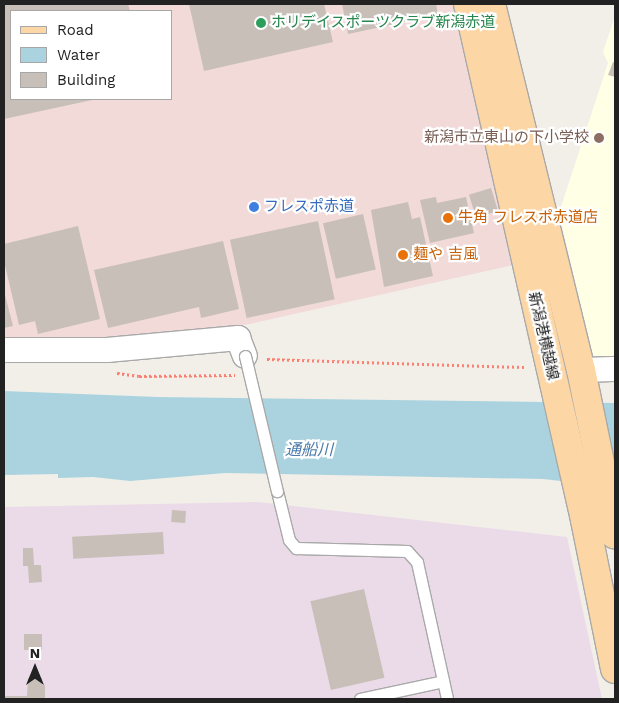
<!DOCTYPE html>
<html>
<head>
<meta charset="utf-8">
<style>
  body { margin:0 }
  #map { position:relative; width:619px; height:703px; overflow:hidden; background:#f2efe9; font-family:"Work Sans","Noto Sans JP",sans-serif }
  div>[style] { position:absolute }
  .commercial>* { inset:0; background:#f2dad9 }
  .industrial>* { inset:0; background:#ebdbe8 }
  .education>* { inset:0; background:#ffffe5 }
  .water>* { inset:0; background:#aad3df }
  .building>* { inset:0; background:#c7bfb8; transform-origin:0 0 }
  .path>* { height:3px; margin-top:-1.5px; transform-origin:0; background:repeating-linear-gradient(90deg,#fa8072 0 2.5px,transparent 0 5px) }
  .roads { filter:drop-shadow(1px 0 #a9a9a9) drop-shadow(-1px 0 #a9a9a9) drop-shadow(0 1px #a9a9a9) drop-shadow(0 -1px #a9a9a9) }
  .lane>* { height:11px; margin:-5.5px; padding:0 5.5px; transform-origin:5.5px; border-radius:5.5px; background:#fff }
  .street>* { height:24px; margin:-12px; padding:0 12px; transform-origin:12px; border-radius:12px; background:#fff }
  .primary>* { height:28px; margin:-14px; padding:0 14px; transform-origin:14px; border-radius:14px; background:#fcd6a4 }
  .bridges { filter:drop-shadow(1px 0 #a9a9a9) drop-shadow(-1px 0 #a9a9a9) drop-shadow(0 1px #a9a9a9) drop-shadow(0 -1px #a9a9a9) }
  .lane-bridge>* { height:11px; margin:-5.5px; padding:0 5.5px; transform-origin:5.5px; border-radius:5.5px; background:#fff }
  .dots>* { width:14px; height:14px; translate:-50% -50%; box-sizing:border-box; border:2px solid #fff; border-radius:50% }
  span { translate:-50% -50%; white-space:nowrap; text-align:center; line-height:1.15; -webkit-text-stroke:4.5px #fff; paint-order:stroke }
  .leisure-label { font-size:15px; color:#27864d }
  .left { translate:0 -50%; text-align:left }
  .education-label { font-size:15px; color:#785e54 }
  .right { translate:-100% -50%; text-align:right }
  .shop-label { font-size:15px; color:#366cbe }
  .food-label { font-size:15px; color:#c56008 }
  .street-label { font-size:15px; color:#222 }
  .water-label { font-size:16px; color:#4a7aab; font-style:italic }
  .frame { position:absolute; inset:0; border:5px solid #222; pointer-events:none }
  .legend { position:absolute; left:10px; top:10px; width:162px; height:90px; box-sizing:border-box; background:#fff; border:1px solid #a7a7a7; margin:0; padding:6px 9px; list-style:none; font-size:15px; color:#222 }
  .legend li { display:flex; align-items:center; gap:10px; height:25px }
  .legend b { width:25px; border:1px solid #a7a7a7 }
  .north { position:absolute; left:10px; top:643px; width:50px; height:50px; -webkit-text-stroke:4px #fff; paint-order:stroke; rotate:0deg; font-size:14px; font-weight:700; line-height:20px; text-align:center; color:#222 }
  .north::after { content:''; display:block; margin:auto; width:18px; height:22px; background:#222; clip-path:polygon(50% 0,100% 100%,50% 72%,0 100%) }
</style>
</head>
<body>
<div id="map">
  <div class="commercial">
    <i style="clip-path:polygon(evenodd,4px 4px,454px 4px,518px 264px,250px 324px,106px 344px,4px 344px,4px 4px,11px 11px,171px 11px,171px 99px,11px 99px,11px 11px)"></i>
  </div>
  <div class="industrial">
    <i style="clip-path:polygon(258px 502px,567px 537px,602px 699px,4px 699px,4px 507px)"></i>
  </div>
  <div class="education">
    <i style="clip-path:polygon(615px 16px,615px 356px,593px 356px,559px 213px,608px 63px,603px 52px)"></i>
  </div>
  <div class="water">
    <i style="clip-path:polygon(4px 391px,158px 397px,615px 403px,615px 487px,543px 479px,225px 473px,130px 481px,93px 477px,58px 478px,58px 474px,4px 475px)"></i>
  </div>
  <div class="building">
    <i style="clip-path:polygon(4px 4px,128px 4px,130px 11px,11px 11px,11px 99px,92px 100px,4px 119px)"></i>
    <i style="clip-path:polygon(189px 4px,324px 4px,333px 42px,204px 71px)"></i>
    <i style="clip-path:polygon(342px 4px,436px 4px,438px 15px,348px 34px)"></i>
    <i style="clip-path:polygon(613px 62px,615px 63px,615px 77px,608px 75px)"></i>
    <i style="left:491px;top:188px;width:24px;height:23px;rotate:73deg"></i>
    <i style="clip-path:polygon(436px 197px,437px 203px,466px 197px,474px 233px,430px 243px,420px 200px)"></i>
    <i style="clip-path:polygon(408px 202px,412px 219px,420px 217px,433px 276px,384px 287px,371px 210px)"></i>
    <i style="left:363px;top:214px;width:57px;height:41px;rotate:77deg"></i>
    <i style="left:318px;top:221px;width:80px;height:90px;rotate:78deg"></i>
    <i style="clip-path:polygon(78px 226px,100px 319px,38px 334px,35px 321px,19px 325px,4px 261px,4px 244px)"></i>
    <i style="clip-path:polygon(223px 241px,239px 309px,201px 318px,199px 307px,108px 328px,94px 270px)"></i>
    <i style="clip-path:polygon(4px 291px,13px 326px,4px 328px)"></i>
    <i style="left:172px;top:510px;width:14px;height:12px;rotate:4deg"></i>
    <i style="left:163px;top:532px;width:22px;height:91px;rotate:87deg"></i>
    <i style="clip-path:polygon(23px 548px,33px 548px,34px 565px,41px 565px,42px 582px,29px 583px,28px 566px,23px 566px)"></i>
    <i style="left:364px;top:589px;width:91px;height:55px;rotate:77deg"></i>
    <i style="left:24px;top:634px;width:18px;height:16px"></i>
    <i style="clip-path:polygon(28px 678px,42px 678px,42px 685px,45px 685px,45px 699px,4px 699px,4px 696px,27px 696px)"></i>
  </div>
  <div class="path">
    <i style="left:267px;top:359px;width:258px;rotate:1.8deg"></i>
    <i style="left:117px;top:373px;width:22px;rotate:8deg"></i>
    <i style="left:139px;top:376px;width:96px;rotate:-0.6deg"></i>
  </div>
  <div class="roads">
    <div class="lane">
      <i style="left:277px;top:491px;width:50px;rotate:76.2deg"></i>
      <i style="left:289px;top:540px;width:11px;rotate:49deg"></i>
      <i style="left:296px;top:548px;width:111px;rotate:1.5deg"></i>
      <i style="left:407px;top:551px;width:15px;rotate:48deg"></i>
      <i style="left:417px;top:562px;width:140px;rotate:77.6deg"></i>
      <i style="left:360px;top:699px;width:85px;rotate:-12.2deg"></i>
    </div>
    <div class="street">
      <i style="left:4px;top:350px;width:103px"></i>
      <i style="left:107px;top:350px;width:132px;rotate:-5.2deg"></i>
      <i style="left:238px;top:338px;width:19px;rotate:69deg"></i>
      <i style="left:581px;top:370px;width:34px;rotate:-2deg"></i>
    </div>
    <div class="primary">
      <i style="left:468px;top:4px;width:529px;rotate:77.22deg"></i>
      <i style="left:585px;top:520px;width:152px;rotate:78.6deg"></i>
      <i style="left:491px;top:4px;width:377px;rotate:76.2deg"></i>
      <i style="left:581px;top:370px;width:168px;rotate:78.4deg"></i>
    </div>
  </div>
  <div class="bridges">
    <div class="lane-bridge">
      <i style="left:245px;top:356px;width:139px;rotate:76.7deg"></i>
    </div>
  </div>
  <div class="dots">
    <i style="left:261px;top:23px;background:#2e9e5b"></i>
    <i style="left:599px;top:138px;background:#8d6e63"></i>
    <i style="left:254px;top:207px;background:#3f7fe0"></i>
    <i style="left:448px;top:218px;background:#e8710a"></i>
    <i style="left:403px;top:255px;background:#e8710a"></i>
  </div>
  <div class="leisure-label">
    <span class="left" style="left:271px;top:23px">ホリデイスポーツクラブ新潟赤道</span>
  </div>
  <div class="education-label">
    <span class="right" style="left:589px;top:138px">新潟市立東山の下小学校</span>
  </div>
  <div class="shop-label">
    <span class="left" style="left:264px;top:207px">フレスポ赤道</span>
  </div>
  <div class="food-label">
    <span class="left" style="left:458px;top:218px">牛角 フレスポ赤道店</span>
    <span class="left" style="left:413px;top:255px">麺や 吉風</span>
  </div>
  <div class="street-label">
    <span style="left:543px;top:336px;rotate:77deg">新潟港横越線</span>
  </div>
  <div class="water-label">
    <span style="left:309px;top:450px">通船川</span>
  </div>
  <div class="frame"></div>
  <ul class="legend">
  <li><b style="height:6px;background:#fcd6a4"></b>Road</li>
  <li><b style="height:14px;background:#aad3df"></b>Water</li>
  <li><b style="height:14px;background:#c7bfb8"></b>Building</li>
  </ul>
  <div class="north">N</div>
</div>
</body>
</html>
